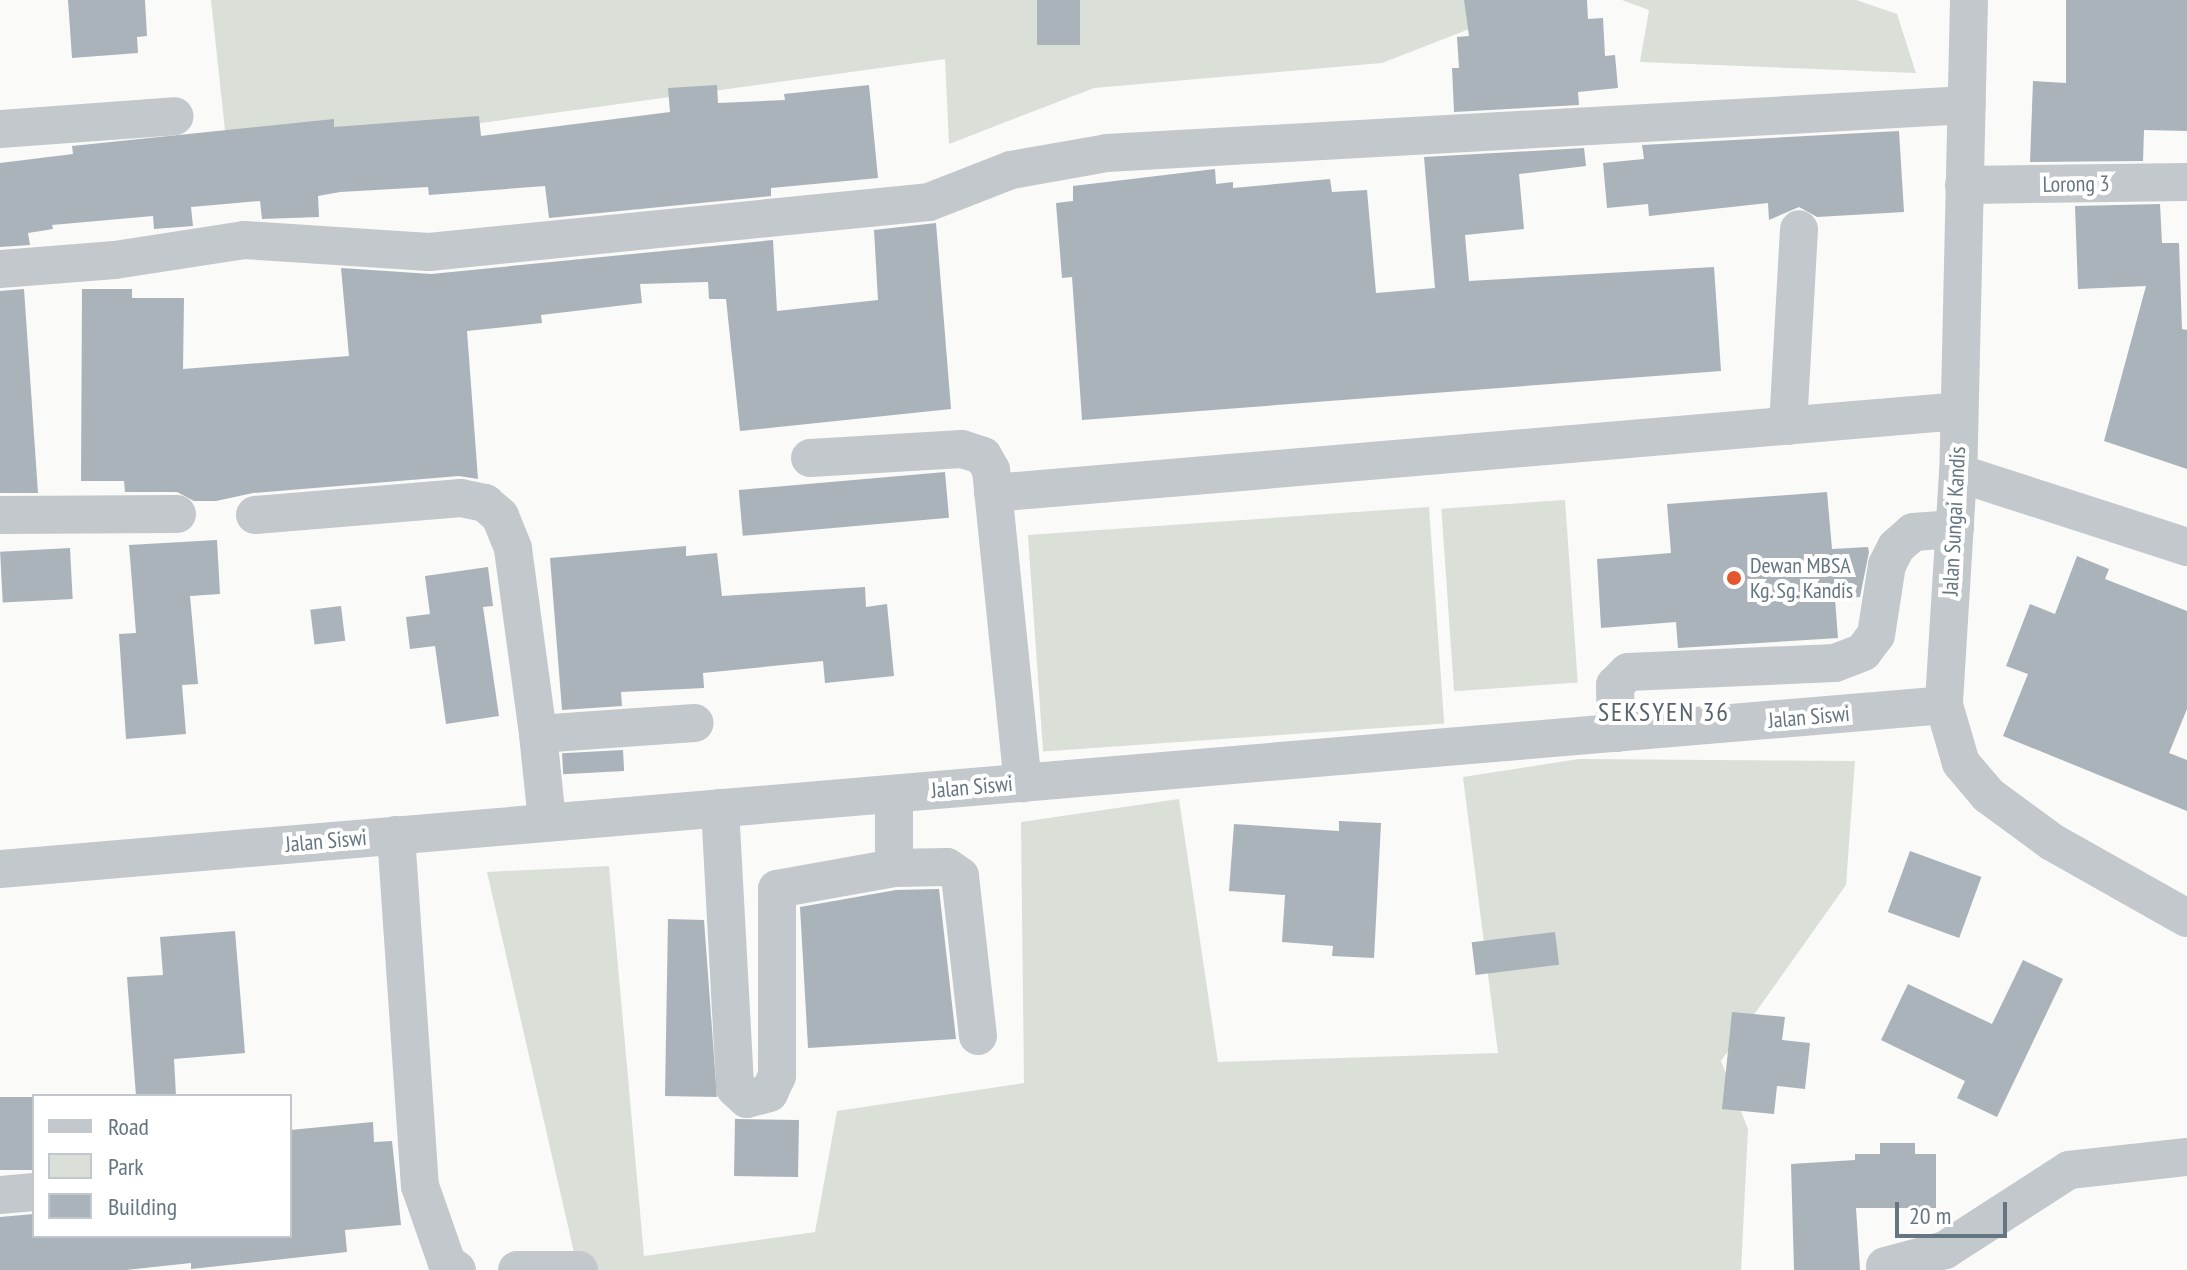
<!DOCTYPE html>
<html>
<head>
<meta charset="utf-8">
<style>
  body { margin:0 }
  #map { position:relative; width:2187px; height:1270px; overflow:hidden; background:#fafaf8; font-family:"PT Sans Narrow",sans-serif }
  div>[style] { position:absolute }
  .green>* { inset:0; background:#dadfd7; transform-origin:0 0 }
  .building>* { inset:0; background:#aab3b9; transform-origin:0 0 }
  .minor>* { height:38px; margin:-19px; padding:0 19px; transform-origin:19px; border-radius:19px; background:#c3c8cc }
  .dots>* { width:22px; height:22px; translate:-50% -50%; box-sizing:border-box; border:4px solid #fff; border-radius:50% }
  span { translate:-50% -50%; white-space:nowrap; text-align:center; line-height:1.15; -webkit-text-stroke:8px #fff; paint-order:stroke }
  .street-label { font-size:22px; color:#657683 }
  .poi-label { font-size:22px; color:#657683 }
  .left { translate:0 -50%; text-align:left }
  .quarter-label { font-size:26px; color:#57646e; letter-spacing:2px }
  .legend { position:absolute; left:32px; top:1094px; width:260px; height:144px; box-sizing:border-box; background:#fff; border:2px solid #c1c8cd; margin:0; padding:10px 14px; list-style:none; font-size:24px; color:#657683 }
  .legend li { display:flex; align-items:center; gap:16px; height:40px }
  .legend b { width:40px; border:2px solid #c1c8cd }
  .scale { position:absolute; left:1895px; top:1202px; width:112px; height:36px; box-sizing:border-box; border:4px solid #657683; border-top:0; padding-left:10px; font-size:24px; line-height:28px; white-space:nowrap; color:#657683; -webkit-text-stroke:6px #fff; paint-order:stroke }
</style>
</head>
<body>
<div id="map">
  <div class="green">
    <i style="clip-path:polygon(211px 0,1544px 0,1382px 63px,1094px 88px,949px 144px,945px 59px,228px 158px)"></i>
    <i style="clip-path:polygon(1622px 0,1856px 0,1897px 14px,1916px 73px,1640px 62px,1649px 10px)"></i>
    <i style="left:1565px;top:500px;width:183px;height:124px;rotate:86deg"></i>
    <i style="left:1429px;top:507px;width:217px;height:402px;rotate:86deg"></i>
    <i style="clip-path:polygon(1579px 759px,1855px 761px,1846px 885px,1721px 1061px,1748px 1129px,1741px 1270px,578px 1270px,487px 872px,609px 866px,644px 1256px,815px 1232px,837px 1111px,1024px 1083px,1021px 822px,1179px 799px,1218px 1062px,1498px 1053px,1463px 777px)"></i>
  </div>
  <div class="building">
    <i style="clip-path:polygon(68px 0,145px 0,147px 36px,137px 37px,138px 53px,72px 58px)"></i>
    <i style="left:1037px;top:0;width:43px;height:45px"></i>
    <i style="clip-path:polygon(1464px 0,1587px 0,1588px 19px,1603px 18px,1605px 56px,1615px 55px,1618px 88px,1578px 92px,1579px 105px,1454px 112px,1452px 68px,1459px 68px,1457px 37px,1469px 36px)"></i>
    <i style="clip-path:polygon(2066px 0,2187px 0,2187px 131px,2144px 130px,2143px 161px,2030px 162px,2033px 81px,2066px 83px)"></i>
    <i style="clip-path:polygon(717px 85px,718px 103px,785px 100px,784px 94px,869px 85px,878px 178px,771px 188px,771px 196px,549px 218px,545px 186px,429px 195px,428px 187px,340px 192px,318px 196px,319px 217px,262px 219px,260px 201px,191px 207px,193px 226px,154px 229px,153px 216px,52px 225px,53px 229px,28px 233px,30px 245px,0 247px,0 163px,73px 154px,72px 146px,334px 119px,334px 127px,479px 116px,481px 136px,670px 112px,668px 88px)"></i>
    <i style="clip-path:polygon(1899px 131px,1904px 212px,1817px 217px,1799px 207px,1769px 220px,1768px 203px,1649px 216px,1648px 204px,1607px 208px,1603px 163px,1644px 159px,1642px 145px)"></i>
    <i style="clip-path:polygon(1584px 148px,1586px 166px,1519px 174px,1524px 229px,1465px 235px,1469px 281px,1714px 267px,1721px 371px,1082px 420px,1072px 277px,1062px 278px,1056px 203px,1073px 201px,1073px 186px,1215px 169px,1216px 184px,1233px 182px,1233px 188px,1330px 179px,1332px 192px,1367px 190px,1376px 293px,1435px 288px,1424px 157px)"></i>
    <i style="clip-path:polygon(2160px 204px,2162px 243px,2179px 243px,2182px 329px,2187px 330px,2187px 469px,2104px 441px,2146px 286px,2078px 289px,2075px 206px)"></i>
    <i style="clip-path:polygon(936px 223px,951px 409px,740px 431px,726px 299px,709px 299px,708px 282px,640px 284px,642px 303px,541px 315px,542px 323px,467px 331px,478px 479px,459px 476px,253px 493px,216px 501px,194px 501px,177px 492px,125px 492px,124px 481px,81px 481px,82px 289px,132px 289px,132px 298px,184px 298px,183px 369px,349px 356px,341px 268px,431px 274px,773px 240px,777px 311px,878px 300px,874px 230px)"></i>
    <i style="clip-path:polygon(24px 289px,38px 493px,0 493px,0 291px)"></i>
    <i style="left:945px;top:472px;width:46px;height:207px;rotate:85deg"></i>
    <i style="clip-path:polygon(1827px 492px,1832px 549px,1868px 547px,1869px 552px,1860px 597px,1835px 599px,1838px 638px,1678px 648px,1676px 622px,1601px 628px,1597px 559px,1671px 553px,1667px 504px)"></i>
    <i style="clip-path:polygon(217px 540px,220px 594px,190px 596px,198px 684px,182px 685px,186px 734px,126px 739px,119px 634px,136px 633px,129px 545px)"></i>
    <i style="clip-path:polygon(686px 546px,686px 556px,717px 553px,722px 596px,865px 587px,866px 607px,887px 604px,894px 676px,825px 683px,823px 661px,703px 673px,704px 688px,621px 692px,622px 706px,562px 710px,550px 558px)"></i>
    <i style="left:70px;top:548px;width:51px;height:70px;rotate:87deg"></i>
    <i style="clip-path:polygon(2077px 556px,2109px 569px,2105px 579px,2187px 611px,2187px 709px,2169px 753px,2187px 760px,2187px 811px,2003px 736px,2028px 674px,2006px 666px,2030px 604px,2055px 614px)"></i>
    <i style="clip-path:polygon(488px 567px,493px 606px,483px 607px,499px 716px,446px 724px,435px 646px,410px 649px,406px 617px,430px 614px,425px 576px)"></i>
    <i style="left:341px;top:606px;width:35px;height:31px;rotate:83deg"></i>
    <i style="left:623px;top:750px;width:21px;height:61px;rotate:87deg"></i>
    <i style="clip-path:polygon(1339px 821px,1381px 823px,1374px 958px,1332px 956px,1333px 946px,1282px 942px,1285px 895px,1229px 891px,1234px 824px,1339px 831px)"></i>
    <i style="left:1910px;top:851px;width:76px;height:65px;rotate:20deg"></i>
    <i style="clip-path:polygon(939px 889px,956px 1039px,808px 1048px,800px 907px,896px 890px)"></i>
    <i style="clip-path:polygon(668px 919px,704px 920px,717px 1097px,665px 1096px)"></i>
    <i style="clip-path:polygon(235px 931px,245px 1053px,174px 1059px,176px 1096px,136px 1096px,127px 977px,163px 975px,160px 937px)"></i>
    <i style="left:1555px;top:932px;width:33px;height:84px;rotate:83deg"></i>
    <i style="clip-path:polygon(2023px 960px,2063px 979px,1997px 1117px,1957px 1098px,1965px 1081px,1881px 1040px,1908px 984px,1992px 1024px)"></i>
    <i style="clip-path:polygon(1732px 1012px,1785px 1017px,1782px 1040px,1810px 1043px,1805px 1089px,1777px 1086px,1774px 1114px,1722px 1109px)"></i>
    <i style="left:34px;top:1097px;width:73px;height:34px;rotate:90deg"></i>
    <i style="left:735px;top:1119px;width:64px;height:57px;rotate:1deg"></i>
    <i style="clip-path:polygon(373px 1122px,374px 1142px,392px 1141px,401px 1225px,345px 1230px,347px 1252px,191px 1269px,191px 1263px,126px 1270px,0 1270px,0 1217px,34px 1214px,34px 1236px,290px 1236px,290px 1130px)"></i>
    <i style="clip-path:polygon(1880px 1143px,1915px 1143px,1915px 1154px,1936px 1154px,1936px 1208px,1856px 1208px,1860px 1270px,1794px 1270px,1791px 1164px,1855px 1160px,1855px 1154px,1880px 1154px)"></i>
  </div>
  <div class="minor">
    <i style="left:1969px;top:0;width:473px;rotate:91.3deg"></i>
    <i style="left:1958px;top:473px;width:232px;rotate:93.5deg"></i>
    <i style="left:1944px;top:705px;width:60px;rotate:73.7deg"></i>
    <i style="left:1961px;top:763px;width:42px;rotate:49.8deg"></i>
    <i style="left:1988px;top:795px;width:79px;rotate:36.3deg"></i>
    <i style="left:2052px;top:842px;width:155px;rotate:29.4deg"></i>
    <i style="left:0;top:129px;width:175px;rotate:-4.2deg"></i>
    <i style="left:1964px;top:185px;width:223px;rotate:-0.8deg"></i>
    <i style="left:0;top:269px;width:115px;rotate:-4.5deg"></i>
    <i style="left:115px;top:260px;width:131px;rotate:-8.8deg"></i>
    <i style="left:244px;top:240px;width:185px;rotate:3.7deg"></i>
    <i style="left:429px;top:252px;width:502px;rotate:-5.71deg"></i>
    <i style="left:929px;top:202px;width:88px;rotate:-21.3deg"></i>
    <i style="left:1011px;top:170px;width:97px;rotate:-10deg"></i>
    <i style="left:1107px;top:153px;width:861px;rotate:-3.19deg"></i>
    <i style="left:1788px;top:426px;width:197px;rotate:-86.8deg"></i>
    <i style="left:810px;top:458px;width:152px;rotate:-3.4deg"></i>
    <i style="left:962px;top:449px;width:22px;rotate:18deg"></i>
    <i style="left:983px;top:456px;width:16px;rotate:60deg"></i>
    <i style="left:991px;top:470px;width:315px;rotate:84.2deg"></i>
    <i style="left:1958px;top:473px;width:241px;rotate:17.9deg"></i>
    <i style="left:993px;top:493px;width:969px;rotate:-4.85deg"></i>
    <i style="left:0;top:515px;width:177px;rotate:-0.3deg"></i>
    <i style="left:255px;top:515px;width:207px;rotate:-4.7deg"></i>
    <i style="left:461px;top:498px;width:25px;rotate:12deg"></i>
    <i style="left:485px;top:503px;width:20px;rotate:41deg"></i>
    <i style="left:500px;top:516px;width:35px;rotate:68deg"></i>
    <i style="left:513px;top:549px;width:187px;rotate:82.3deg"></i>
    <i style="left:1616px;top:733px;width:48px;rotate:-91.2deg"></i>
    <i style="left:1615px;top:685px;width:18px;rotate:-45deg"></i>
    <i style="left:1628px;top:672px;width:207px;rotate:-2.5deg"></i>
    <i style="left:1835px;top:663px;width:30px;rotate:-21deg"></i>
    <i style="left:1863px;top:652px;width:21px;rotate:-53deg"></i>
    <i style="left:1876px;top:635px;width:71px;rotate:-81.1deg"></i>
    <i style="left:1887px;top:565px;width:20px;rotate:-63deg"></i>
    <i style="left:1896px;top:547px;width:23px;rotate:-41deg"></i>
    <i style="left:1913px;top:532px;width:42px;rotate:-4.1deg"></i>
    <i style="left:894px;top:794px;width:74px;rotate:90deg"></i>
    <i style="left:894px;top:868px;width:53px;rotate:-1.1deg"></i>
    <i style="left:947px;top:867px;width:16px;rotate:35deg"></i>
    <i style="left:960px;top:876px;width:161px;rotate:83.6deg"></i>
    <i style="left:720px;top:808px;width:280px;rotate:86.9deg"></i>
    <i style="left:735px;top:1088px;width:16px;rotate:43deg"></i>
    <i style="left:747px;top:1099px;width:23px;rotate:-15deg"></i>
    <i style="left:769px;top:1093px;width:19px;rotate:-65deg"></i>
    <i style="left:777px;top:1076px;width:187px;rotate:-90deg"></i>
    <i style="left:777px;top:889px;width:119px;rotate:-10.2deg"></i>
    <i style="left:547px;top:821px;width:87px;rotate:-95.9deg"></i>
    <i style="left:538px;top:734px;width:157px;rotate:-4deg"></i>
    <i style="left:396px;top:835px;width:352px;rotate:86.1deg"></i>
    <i style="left:420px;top:1186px;width:82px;rotate:70.7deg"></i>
    <i style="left:447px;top:1263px;width:12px;rotate:35deg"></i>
    <i style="left:0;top:869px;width:1951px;rotate:-4.82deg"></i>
    <i style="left:0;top:1195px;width:34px;rotate:-5deg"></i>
    <i style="left:1885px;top:1266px;width:62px;rotate:-14.9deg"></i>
    <i style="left:1945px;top:1250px;width:148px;rotate:-32.8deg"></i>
    <i style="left:2069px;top:1170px;width:119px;rotate:-6.3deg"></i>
    <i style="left:517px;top:1270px;width:62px"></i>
  </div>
  <div class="dots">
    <i style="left:1734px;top:578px;background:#e4572e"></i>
  </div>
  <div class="street-label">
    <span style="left:2076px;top:184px;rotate:-1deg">Lorong 3</span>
    <span style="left:1954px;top:521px;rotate:-87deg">Jalan Sungai Kandis</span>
    <span style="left:1809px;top:717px;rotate:-5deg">Jalan Siswi</span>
    <span style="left:972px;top:787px;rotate:-5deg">Jalan Siswi</span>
    <span style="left:326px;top:841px;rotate:-5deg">Jalan Siswi</span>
  </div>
  <div class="poi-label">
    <span class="left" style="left:1750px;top:578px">Dewan MBSA<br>Kg. Sg. Kandis</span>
  </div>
  <div class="quarter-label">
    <span style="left:1664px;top:712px">SEKSYEN 36</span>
  </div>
  <ul class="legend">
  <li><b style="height:10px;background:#c3c8cc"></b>Road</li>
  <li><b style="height:22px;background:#dadfd7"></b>Park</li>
  <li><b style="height:22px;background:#aab3b9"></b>Building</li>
  </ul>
  <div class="scale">20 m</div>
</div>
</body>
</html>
